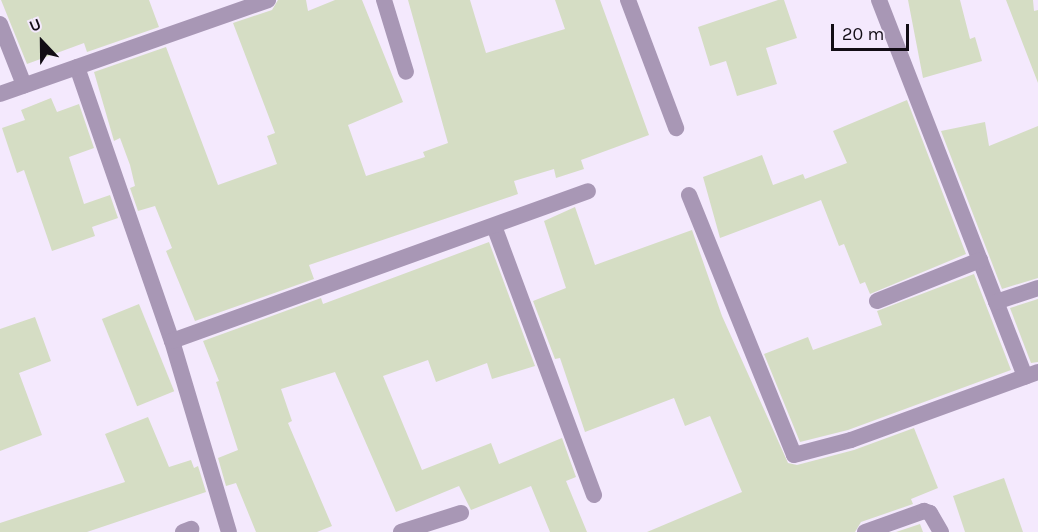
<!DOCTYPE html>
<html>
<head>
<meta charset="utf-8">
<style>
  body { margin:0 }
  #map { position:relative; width:1038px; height:532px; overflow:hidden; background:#f4e9fd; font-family:Karla,sans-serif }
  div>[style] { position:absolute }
  .building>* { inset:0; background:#d5ddc4; transform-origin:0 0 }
  .minor>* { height:16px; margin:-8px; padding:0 8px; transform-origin:8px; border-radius:8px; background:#a897b5 }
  span { translate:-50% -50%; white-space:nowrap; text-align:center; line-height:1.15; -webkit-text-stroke:5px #f4e9fd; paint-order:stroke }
  .north { position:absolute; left:12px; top:12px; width:60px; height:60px; -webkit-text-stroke:4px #f4e9fd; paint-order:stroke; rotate:338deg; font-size:16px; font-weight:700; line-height:24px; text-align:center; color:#120d15 }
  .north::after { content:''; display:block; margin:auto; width:21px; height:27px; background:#120d15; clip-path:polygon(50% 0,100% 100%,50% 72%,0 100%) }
  .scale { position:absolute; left:831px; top:24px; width:78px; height:27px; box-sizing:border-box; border:3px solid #120d15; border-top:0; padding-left:8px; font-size:18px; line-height:21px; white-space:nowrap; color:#120d15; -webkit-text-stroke:4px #f4e9fd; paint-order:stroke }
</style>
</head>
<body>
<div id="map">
  <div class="building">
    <i style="clip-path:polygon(1px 0,149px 0,159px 27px,87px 52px,84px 43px,27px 64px)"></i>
    <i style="clip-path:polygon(278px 0,306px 0,308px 11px,335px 0,362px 0,403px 102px,348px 125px,366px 176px,425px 157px,423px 152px,448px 143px,408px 0,470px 0,486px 53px,565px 29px,555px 0,600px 0,649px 135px,581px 160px,584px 169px,556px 178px,554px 169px,514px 181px,518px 194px,309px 265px,314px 279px,195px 321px,166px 251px,172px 248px,155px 206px,138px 211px,130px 188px,135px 186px,130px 165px,120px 138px,114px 141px,94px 72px,166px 47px,218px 185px,277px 164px,267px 136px,275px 133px,233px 23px,272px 10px)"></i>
    <i style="clip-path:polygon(778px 0,784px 0,797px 38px,766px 48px,777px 84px,737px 96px,726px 61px,710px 66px,698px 27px)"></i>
    <i style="clip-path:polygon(908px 0,960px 0,970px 39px,975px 37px,982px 61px,923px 78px)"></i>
    <i style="clip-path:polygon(1006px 0,1033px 0,1034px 11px,1038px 10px,1038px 83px)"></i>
    <i style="clip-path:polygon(51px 98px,57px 112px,79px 104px,94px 148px,69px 157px,84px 204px,110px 195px,118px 218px,92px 227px,95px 236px,52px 251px,24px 170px,17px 173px,2px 128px,25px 120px,21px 110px)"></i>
    <i style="clip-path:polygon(907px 100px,966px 254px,870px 294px,865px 282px,860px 284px,844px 244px,839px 246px,821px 200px,720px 238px,703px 177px,762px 155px,773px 185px,803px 174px,805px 179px,847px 163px,833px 131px)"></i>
    <i style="clip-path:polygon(985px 122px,989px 146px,1038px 126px,1038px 278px,1002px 289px,941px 131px)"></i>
    <i style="clip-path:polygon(575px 207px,595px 265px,692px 230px,722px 316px,788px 463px,797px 465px,854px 450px,914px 428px,938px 488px,911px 499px,913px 504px,861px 522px,855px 532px,647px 532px,742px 492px,710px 416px,685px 426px,674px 398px,585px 432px,560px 358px,555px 359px,533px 301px,566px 288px,544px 221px)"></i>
    <i style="clip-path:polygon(489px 242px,535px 366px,492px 379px,487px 363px,436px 382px,428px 360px,383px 376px,422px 470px,491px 443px,499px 464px,562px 438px,576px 477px,566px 481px,587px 532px,550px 532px,531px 486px,471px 510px,459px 486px,396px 512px,335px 372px,281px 389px,292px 421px,288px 423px,332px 526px,317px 532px,256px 532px,236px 483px,226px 486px,218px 458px,238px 450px,216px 382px,219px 381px,203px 341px,321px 298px,323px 304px)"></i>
    <i style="clip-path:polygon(974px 274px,1011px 370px,848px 430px,800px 442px,764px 354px,808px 337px,813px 350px,882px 325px,877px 311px)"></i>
    <i style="clip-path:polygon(1038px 299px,1038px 362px,1031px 363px,1010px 308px)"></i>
    <i style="left:139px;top:304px;width:94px;height:40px;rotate:68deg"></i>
    <i style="clip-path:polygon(35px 317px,51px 361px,19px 373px,42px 435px,0 451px,0 329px)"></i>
    <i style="clip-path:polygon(148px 417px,169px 467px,191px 460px,194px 468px,198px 466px,206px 492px,87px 532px,0 532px,0 523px,125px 482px,105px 434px)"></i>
    <i style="clip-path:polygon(1004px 478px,1023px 532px,965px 532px,953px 496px)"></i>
    <i style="clip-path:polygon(920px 524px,923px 532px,896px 532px)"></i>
  </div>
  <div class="minor">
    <i style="left:384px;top:0;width:75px;rotate:73deg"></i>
    <i style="left:628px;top:0;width:137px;rotate:69.4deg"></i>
    <i style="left:879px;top:0;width:404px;rotate:68.8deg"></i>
    <i style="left:0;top:24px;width:66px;rotate:68.5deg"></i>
    <i style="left:77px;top:67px;width:290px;rotate:70.9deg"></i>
    <i style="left:172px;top:341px;width:199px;rotate:73.4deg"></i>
    <i style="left:0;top:94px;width:284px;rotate:-19.3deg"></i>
    <i style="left:689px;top:195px;width:280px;rotate:68deg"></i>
    <i style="left:794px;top:455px;width:59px;rotate:-14.7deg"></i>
    <i style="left:851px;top:440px;width:199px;rotate:-20deg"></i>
    <i style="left:494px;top:226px;width:287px;rotate:69.6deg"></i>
    <i style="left:877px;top:301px;width:111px;rotate:-21.7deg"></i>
    <i style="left:996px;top:302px;width:44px;rotate:-18.4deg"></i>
    <i style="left:172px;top:341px;width:442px;rotate:-19.8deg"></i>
    <i style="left:183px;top:532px;width:9px;rotate:-21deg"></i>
    <i style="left:401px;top:532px;width:63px;rotate:-17.6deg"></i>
    <i style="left:865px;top:532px;width:63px;rotate:-19.6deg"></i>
    <i style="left:924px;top:511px;width:6px;rotate:18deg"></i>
    <i style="left:930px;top:513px;width:22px;rotate:60deg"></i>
  </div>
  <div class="north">U</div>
  <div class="scale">20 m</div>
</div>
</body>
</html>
